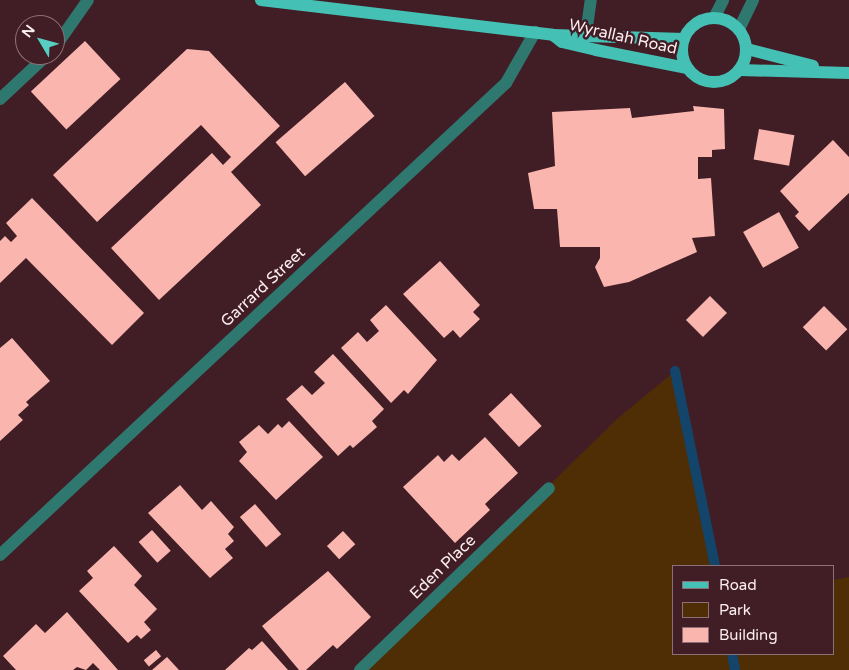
<!DOCTYPE html>
<html>
<head>
<meta charset="utf-8">
<style>
  body { margin:0 }
  #map { position:relative; width:849px; height:670px; overflow:hidden; background:#411d26; font-family:"Varela Round",sans-serif }
  div>[style] { position:absolute }
  .green>* { inset:0; background:#4f2e06 }
  .stream>* { height:10px; margin:-5px; padding:0 5px; transform-origin:5px; border-radius:5px; background:#134469 }
  .building>* { inset:0; background:#f9b5ae; transform-origin:0 0 }
  .minor>* { height:12px; margin:-6px; padding:0 6px; transform-origin:6px; border-radius:6px; background:#2f7870 }
  .major>* { height:12px; margin:-6px; padding:0 6px; transform-origin:6px; border-radius:6px; background:#44c0b4 }
  .major>.ring { margin:-6px; padding:0; box-sizing:content-box; background:none; border:12px solid #44c0b4; border-radius:50% }
  span { translate:-50% -50%; white-space:nowrap; text-align:center; line-height:1.15; -webkit-text-stroke:5px #411d26; paint-order:stroke }
  .street-label { font-size:16px; color:#fcedef }
  .legend { position:absolute; left:672px; top:565px; width:162px; height:90px; box-sizing:border-box; background:#411d26; border:1px solid #8c7076; margin:0; padding:6px 9px; list-style:none; font-size:15px; color:#fcedef }
  .legend li { display:flex; align-items:center; gap:10px; height:25px }
  .legend b { width:25px; border:1px solid #8c7076 }
  .north { position:absolute; left:15px; top:15px; width:50px; height:50px; box-sizing:border-box; background:#411d26; border:1px solid #8c7076; border-radius:50%; rotate:307deg; font-size:14px; font-weight:700; line-height:20px; text-align:center; color:#fcedef }
  .north::after { content:''; display:block; margin:auto; width:18px; height:22px; background:#57cec1; clip-path:polygon(50% 0,100% 100%,50% 72%,0 100%) }
</style>
</head>
<body>
<div id="map">
  <div class="green">
    <i style="clip-path:polygon(675px 371px,715px 566px,673px 566px,673px 654px,833px 654px,833px 580px,849px 577px,849px 670px,360px 670px,617px 419px)"></i>
  </div>
  <div class="stream">
    <i style="left:675px;top:371px;width:199px;rotate:78.4deg"></i>
    <i style="left:732px;top:654px;width:16px;rotate:79deg"></i>
  </div>
  <div class="building">
    <i style="left:85px;top:41px;width:52px;height:74px;rotate:47deg"></i>
    <i style="clip-path:polygon(187px 49px,209px 51px,280px 126px,231px 172px,261px 205px,159px 300px,111px 248px,212px 153px,223px 165px,231px 157px,201px 125px,97px 222px,53px 175px)"></i>
    <i style="left:345px;top:82px;width:45px;height:92px;rotate:49deg"></i>
    <i style="clip-path:polygon(693px 106px,724px 109px,725px 149px,712px 150px,712px 157px,698px 157px,698px 179px,711px 178px,715px 236px,692px 238px,697px 252px,629px 282px,604px 287px,595px 267px,600px 258px,600px 247px,560px 247px,557px 209px,534px 209px,528px 173px,555px 166px,552px 112px,630px 108px,632px 118px,694px 111px)"></i>
    <i style="left:759px;top:129px;width:36px;height:31px;rotate:10deg"></i>
    <i style="clip-path:polygon(833px 140px,849px 157px,849px 193px,809px 231px,795px 216px,799px 212px,780px 191px)"></i>
    <i style="clip-path:polygon(32px 198px,144px 313px,112px 345px,26px 258px,0 283px,0 241px,5px 236px,11px 242px,17px 236px,6px 223px)"></i>
    <i style="left:779px;top:212px;width:41px;height:41px;rotate:61deg"></i>
    <i style="clip-path:polygon(440px 261px,480px 305px,473px 312px,480px 319px,460px 338px,453px 330px,444px 338px,403px 294px)"></i>
    <i style="left:710px;top:296px;width:24px;height:34px;rotate:45deg"></i>
    <i style="clip-path:polygon(386px 305px,437px 360px,408px 394px,404px 390px,391px 403px,341px 348px,358px 332px,367px 342px,379px 331px,370px 320px)"></i>
    <i style="left:824px;top:306px;width:33px;height:30px;rotate:45deg"></i>
    <i style="clip-path:polygon(12px 338px,50px 381px,26px 402px,29px 405px,18px 415px,23px 420px,0 441px,0 348px)"></i>
    <i style="clip-path:polygon(333px 354px,384px 409px,372px 421px,377px 427px,353px 448px,350px 445px,338px 456px,286px 399px,302px 385px,312px 395px,325px 383px,314px 372px)"></i>
    <i style="left:511px;top:393px;width:45px;height:31px;rotate:47deg"></i>
    <i style="clip-path:polygon(289px 421px,323px 457px,276px 500px,239px 461px,247px 452px,239px 442px,259px 425px,268px 434px,278px 424px,282px 428px)"></i>
    <i style="clip-path:polygon(485px 437px,518px 473px,485px 504px,490px 510px,455px 543px,403px 487px,438px 455px,444px 462px,452px 454px,459px 461px)"></i>
    <i style="clip-path:polygon(180px 485px,202px 510px,211px 501px,234px 527px,228px 534px,234px 541px,225px 549px,233px 558px,210px 578px,148px 513px)"></i>
    <i style="left:255px;top:504px;width:40px;height:20px;rotate:49deg"></i>
    <i style="left:152px;top:530px;width:28px;height:18px;rotate:48deg"></i>
    <i style="left:343px;top:531px;width:18px;height:22px;rotate:47deg"></i>
    <i style="clip-path:polygon(114px 546px,142px 576px,134px 585px,157px 609px,144px 622px,151px 630px,141px 639px,137px 635px,128px 643px,79px 591px,93px 578px,87px 571px)"></i>
    <i style="clip-path:polygon(328px 571px,371px 617px,337px 649px,333px 645px,306px 670px,299px 670px,262px 626px)"></i>
    <i style="clip-path:polygon(67px 612px,118px 670px,100px 670px,93px 663px,86px 670px,77px 667px,73px 670px,16px 670px,3px 656px,36px 624px,45px 633px)"></i>
    <i style="clip-path:polygon(262px 641px,288px 670px,225px 670px,249px 648px,252px 650px)"></i>
    <i style="left:156px;top:650px;width:8px;height:16px;rotate:50deg"></i>
    <i style="clip-path:polygon(167px 657px,179px 670px,152px 670px)"></i>
  </div>
  <div class="minor">
    <i style="left:714px;top:18px;width:20px;rotate:-63deg"></i>
    <i style="left:739px;top:29px;width:32px;rotate:-64deg"></i>
    <i style="left:586px;top:34px;width:34px;rotate:-82deg"></i>
    <i style="left:55px;top:47px;width:57px;rotate:-54.9deg"></i>
    <i style="left:0;top:99px;width:64px;rotate:-43.1deg"></i>
    <i style="left:0;top:555px;width:692px;rotate:-43.01deg"></i>
    <i style="left:506px;top:83px;width:59px;rotate:-60.4deg"></i>
    <i style="left:360px;top:670px;width:262px;rotate:-43.9deg"></i>
  </div>
  <div class="major">
    <i style="left:261px;top:0;width:294px;rotate:6.8deg"></i>
    <i style="left:553px;top:35px;width:131px;rotate:1.7deg"></i>
    <i class="ring" style="left:682px;top:18px;width:52px;height:52px"></i>
    <i style="left:553px;top:35px;width:11px;rotate:38deg"></i>
    <i style="left:562px;top:42px;width:35px;rotate:13deg"></i>
    <i style="left:596px;top:50px;width:93px;rotate:11.2deg"></i>
    <i style="left:747px;top:49px;width:68px;rotate:14.4deg"></i>
    <i style="left:740px;top:70px;width:109px;rotate:1.6deg"></i>
  </div>
  <div class="street-label">
    <span style="left:623px;top:37px;rotate:13deg">Wyrallah Road</span>
    <span style="left:263px;top:287px;rotate:-43deg">Garrard Street</span>
    <span style="left:443px;top:567px;rotate:-44deg">Eden Place</span>
  </div>
  <ul class="legend">
  <li><b style="height:6px;background:#44c0b4"></b>Road</li>
  <li><b style="height:14px;background:#4f2e06"></b>Park</li>
  <li><b style="height:14px;background:#f9b5ae"></b>Building</li>
  </ul>
  <div class="north">N</div>
</div>
</body>
</html>
